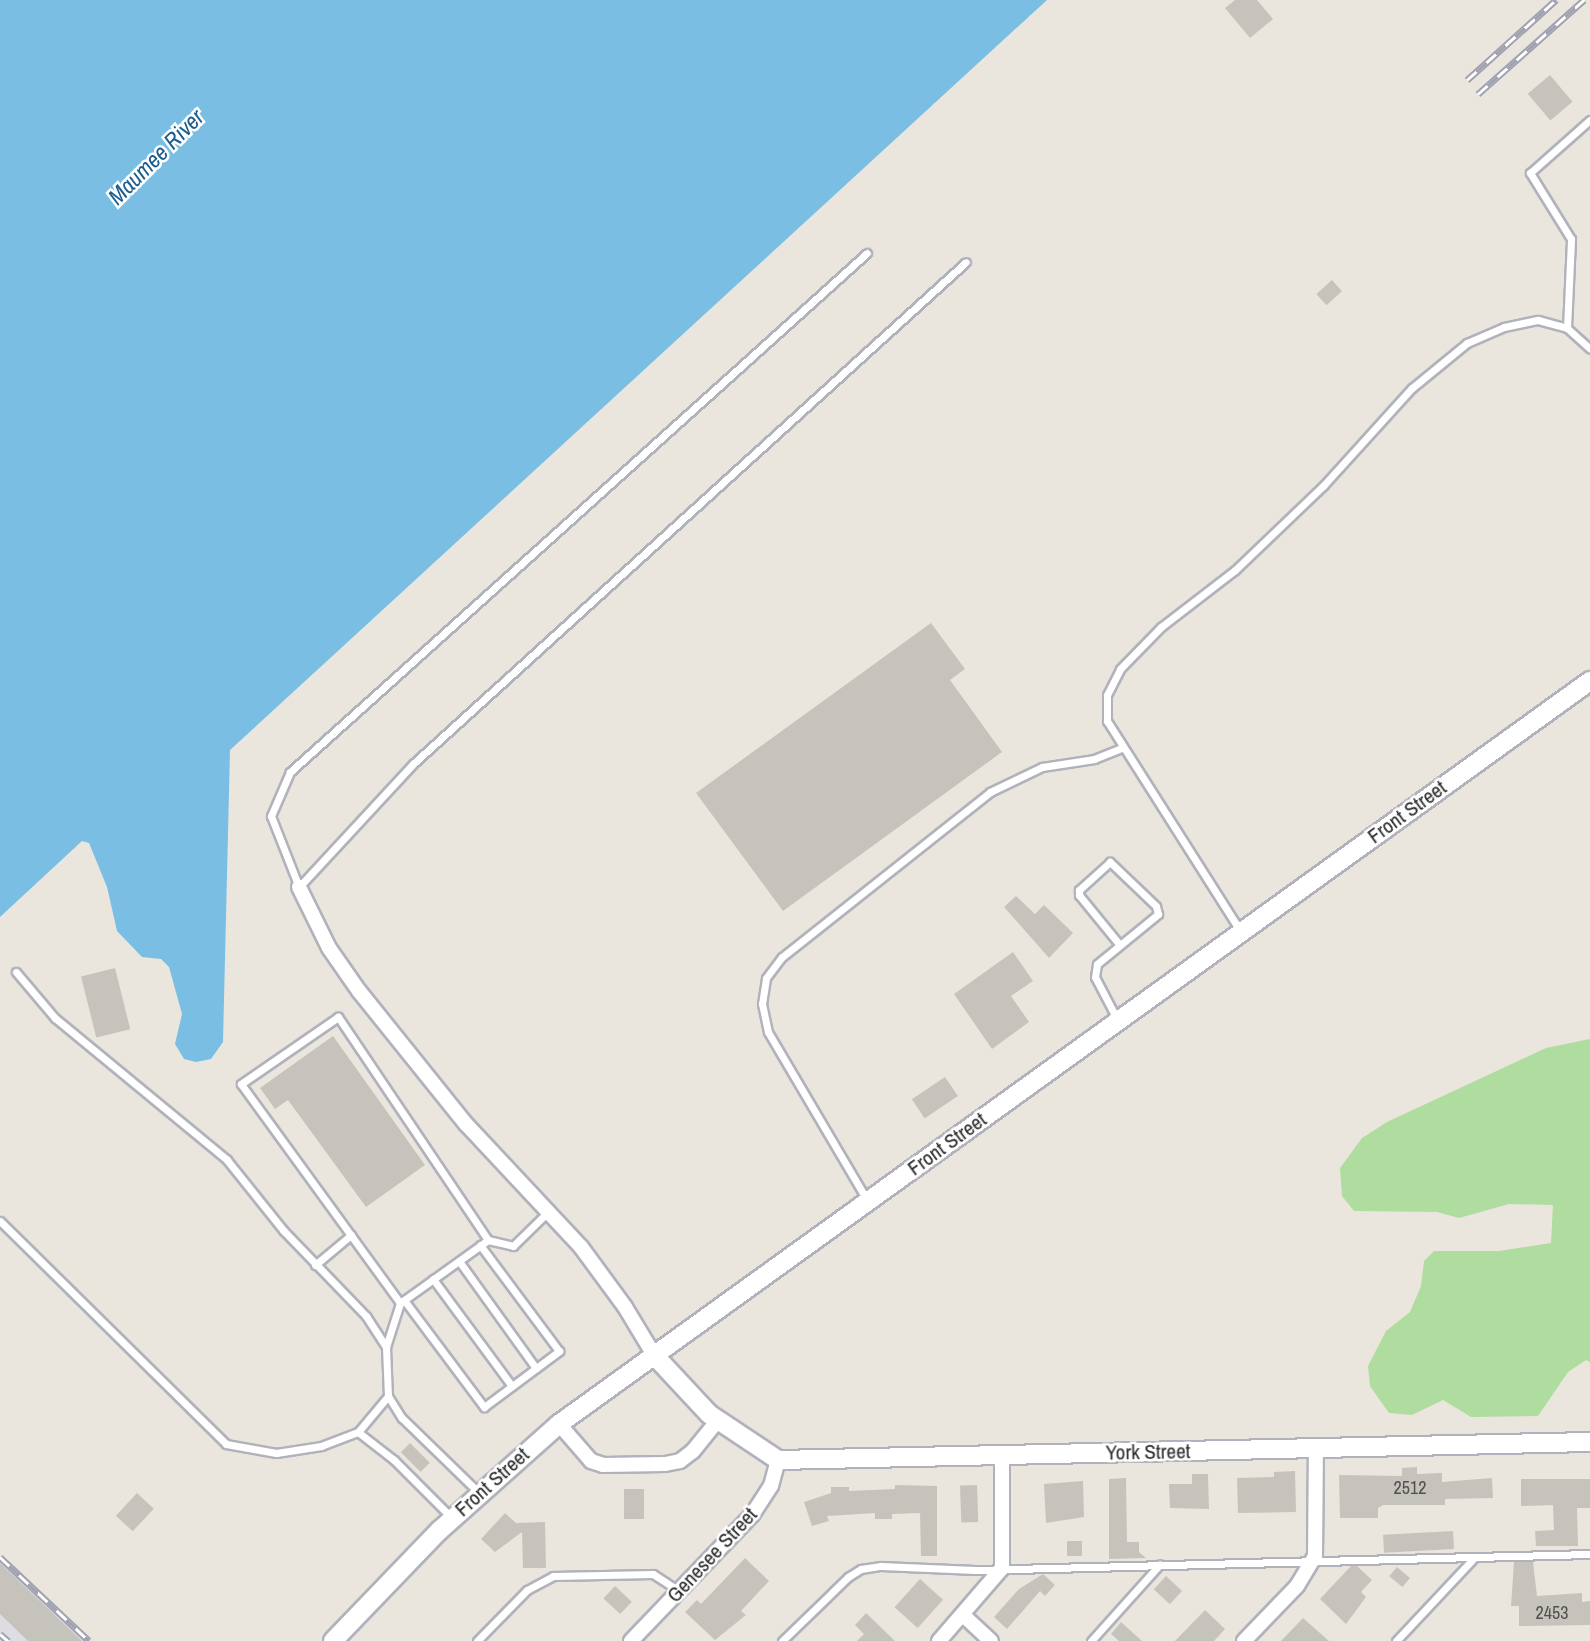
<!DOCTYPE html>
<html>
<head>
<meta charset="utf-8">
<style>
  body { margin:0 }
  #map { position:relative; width:1590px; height:1641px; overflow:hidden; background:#ebe6dd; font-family:"Archivo Narrow",sans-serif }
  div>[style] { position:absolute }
  .industrial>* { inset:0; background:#dfdde4 }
  .green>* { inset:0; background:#afdc9f }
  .water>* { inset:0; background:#7abfe3 }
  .building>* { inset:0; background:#c6c3bd; transform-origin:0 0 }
  .roads { filter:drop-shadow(2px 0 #b1b2bc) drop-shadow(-2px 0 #b1b2bc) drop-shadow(0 2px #b1b2bc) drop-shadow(0 -2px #b1b2bc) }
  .service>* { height:7px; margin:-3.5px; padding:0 3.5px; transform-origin:3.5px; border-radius:3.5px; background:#fff }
  .minor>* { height:14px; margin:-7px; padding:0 7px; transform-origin:7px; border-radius:7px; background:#fff }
  .tertiary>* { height:18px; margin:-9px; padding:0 9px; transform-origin:9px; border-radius:9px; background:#fff }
  .rail>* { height:7px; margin-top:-3.5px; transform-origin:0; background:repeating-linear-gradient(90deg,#fff 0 13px,#a0a2b2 0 26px); box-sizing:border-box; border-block:2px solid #a0a2b2 }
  span { translate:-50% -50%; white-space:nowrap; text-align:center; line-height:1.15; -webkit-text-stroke:5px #fff; paint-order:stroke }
  .number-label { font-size:18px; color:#51504f }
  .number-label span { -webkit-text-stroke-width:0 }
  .street-label { font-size:21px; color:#2a2a2a }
  .water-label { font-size:23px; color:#1a5d8e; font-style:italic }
</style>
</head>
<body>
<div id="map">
  <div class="industrial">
    <i style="clip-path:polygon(0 1558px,85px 1641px,0 1641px)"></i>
  </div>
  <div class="green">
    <i style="clip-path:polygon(1590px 1039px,1590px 1362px,1586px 1360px,1568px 1372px,1538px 1416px,1471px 1417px,1443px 1400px,1412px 1415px,1389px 1413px,1370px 1386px,1368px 1366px,1386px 1331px,1410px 1312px,1421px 1286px,1424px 1261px,1434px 1251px,1499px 1251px,1551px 1243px,1553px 1205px,1509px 1204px,1459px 1218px,1437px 1212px,1354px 1211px,1342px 1196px,1340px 1168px,1362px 1138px,1387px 1122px,1546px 1048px)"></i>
  </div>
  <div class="water">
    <i style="clip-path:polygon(0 0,1047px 0,230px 750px,223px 1042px,211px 1059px,196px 1062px,184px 1059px,175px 1044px,182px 1014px,169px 967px,161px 959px,142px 957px,117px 931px,107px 887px,89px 843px,82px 841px,0 917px)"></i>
  </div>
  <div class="building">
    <i style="clip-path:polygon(1235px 0,1257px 0,1273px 19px,1250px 38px,1225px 8px)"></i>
    <i style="left:1550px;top:75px;width:35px;height:29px;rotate:50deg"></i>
    <i style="left:1332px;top:280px;width:15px;height:21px;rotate:48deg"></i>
    <i style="clip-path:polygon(931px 623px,965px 669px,950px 680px,1002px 752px,783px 911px,696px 793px)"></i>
    <i style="clip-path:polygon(1016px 896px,1035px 914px,1044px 905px,1073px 933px,1049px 958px,1004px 907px)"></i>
    <i style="clip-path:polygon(1013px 952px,1033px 981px,1011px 996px,1029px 1022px,992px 1049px,954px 994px)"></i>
    <i style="left:115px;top:968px;width:63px;height:35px;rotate:76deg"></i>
    <i style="clip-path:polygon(333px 1036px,425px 1165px,366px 1207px,288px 1100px,275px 1109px,260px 1088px)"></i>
    <i style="left:945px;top:1077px;width:23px;height:40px;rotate:56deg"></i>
    <i style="left:410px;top:1443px;width:28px;height:13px;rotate:45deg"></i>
    <i style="clip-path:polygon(1417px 1467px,1417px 1474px,1442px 1473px,1442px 1482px,1492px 1478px,1493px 1498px,1445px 1499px,1445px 1505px,1383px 1505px,1378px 1508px,1378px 1518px,1340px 1518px,1339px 1475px,1402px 1476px,1402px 1468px)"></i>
    <i style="clip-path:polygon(1295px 1471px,1296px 1512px,1238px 1513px,1237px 1478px,1274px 1477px,1274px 1472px)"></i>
    <i style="clip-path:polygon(1192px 1474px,1208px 1474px,1209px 1509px,1170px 1508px,1169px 1484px,1192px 1484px)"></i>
    <i style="clip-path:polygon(1126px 1478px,1127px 1542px,1139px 1542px,1139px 1552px,1146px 1558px,1109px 1559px,1109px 1479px)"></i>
    <i style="clip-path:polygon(1521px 1479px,1590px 1479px,1590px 1508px,1577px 1508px,1578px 1546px,1536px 1546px,1535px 1531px,1554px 1530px,1553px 1505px,1521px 1506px)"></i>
    <i style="clip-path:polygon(1083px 1481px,1084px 1517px,1046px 1523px,1044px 1484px)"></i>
    <i style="clip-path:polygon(895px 1485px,937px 1486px,937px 1556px,921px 1556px,920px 1513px,892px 1514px,892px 1519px,875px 1519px,875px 1513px,827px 1516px,829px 1521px,812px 1526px,804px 1502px,831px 1493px,831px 1487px,849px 1487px,849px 1491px,895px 1489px)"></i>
    <i style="left:977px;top:1485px;width:37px;height:17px;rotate:88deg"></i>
    <i style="left:624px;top:1489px;width:20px;height:30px"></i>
    <i style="left:137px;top:1493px;width:23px;height:31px;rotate:43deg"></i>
    <i style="clip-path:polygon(505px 1513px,516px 1523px,545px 1522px,546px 1568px,523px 1568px,522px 1532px,495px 1552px,481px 1539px)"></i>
    <i style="left:1453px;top:1531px;width:18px;height:70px;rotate:87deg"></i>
    <i style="left:1067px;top:1541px;width:15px;height:15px"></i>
    <i style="clip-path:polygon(745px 1558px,769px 1581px,741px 1611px,746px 1615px,715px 1640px,685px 1612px,697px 1600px,701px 1604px)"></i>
    <i style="clip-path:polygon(1514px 1562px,1533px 1562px,1537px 1596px,1582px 1593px,1582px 1602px,1590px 1601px,1590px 1625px,1519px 1626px,1519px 1606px,1511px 1606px)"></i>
    <i style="clip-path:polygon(0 1563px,82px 1641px,28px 1641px,0 1614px)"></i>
    <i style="clip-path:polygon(1351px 1566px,1357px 1566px,1372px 1580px,1361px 1592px,1366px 1597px,1346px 1624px,1320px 1599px)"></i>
    <i style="left:1397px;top:1567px;width:17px;height:12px;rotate:40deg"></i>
    <i style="clip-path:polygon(1043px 1574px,1055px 1585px,1045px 1596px,1040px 1591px,1007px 1629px,994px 1617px,1019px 1589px)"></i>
    <i style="left:1166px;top:1576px;width:22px;height:18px;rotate:43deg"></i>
    <i style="left:920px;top:1579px;width:31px;height:38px;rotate:42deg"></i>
    <i style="left:615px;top:1586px;width:23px;height:17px;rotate:43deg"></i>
    <i style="clip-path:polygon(1205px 1610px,1225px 1629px,1214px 1641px,1175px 1641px)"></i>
    <i style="clip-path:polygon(866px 1613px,895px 1641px,857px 1641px,864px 1634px,855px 1625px)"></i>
    <i style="clip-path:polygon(1303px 1618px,1329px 1641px,1281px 1641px)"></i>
    <i style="clip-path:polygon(1121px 1622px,1142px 1641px,1119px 1641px,1111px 1634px)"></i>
  </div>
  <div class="roads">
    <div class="service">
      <i style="left:867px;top:253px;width:776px;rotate:138.03deg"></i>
      <i style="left:290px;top:772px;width:48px;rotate:113.4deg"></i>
      <i style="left:271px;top:816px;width:76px;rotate:68.5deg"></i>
      <i style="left:299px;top:887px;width:169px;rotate:-47.2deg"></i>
      <i style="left:414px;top:763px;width:745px;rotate:-42.23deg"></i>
      <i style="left:1567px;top:328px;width:89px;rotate:-87.4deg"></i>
      <i style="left:1571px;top:239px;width:78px;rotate:-121.8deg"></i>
      <i style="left:1530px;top:173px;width:80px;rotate:-41.5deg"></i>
      <i style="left:1241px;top:932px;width:250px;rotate:-122.4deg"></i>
      <i style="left:1107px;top:721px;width:26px;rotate:-90deg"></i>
      <i style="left:1107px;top:695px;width:29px;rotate:-63deg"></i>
      <i style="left:1120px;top:669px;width:59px;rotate:-45.7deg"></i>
      <i style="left:1161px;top:627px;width:93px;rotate:-37.6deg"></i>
      <i style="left:1235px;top:570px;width:122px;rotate:-43.7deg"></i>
      <i style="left:1323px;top:486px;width:132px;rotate:-47.8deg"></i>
      <i style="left:1412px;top:388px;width:71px;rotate:-39.3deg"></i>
      <i style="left:1467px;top:343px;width:40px;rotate:-23.4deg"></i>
      <i style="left:1504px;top:327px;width:35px;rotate:-12deg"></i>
      <i style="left:1538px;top:320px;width:30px;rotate:15deg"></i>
      <i style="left:1567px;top:328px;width:31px;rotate:42deg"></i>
      <i style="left:16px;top:972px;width:60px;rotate:49.7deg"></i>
      <i style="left:55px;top:1018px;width:223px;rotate:39.5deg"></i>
      <i style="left:227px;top:1160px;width:90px;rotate:51.3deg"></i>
      <i style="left:283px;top:1230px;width:120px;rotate:46deg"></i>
      <i style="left:366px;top:1316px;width:37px;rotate:57deg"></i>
      <i style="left:386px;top:1347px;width:49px;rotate:87.7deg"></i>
      <i style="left:388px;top:1396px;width:26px;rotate:58deg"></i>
      <i style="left:402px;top:1418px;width:107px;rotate:44.2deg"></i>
      <i style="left:1117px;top:1019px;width:47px;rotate:-117.6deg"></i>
      <i style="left:1095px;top:977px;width:13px;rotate:-81deg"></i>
      <i style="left:1097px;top:964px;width:79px;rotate:-39.3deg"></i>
      <i style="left:1158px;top:914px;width:8px;rotate:-104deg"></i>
      <i style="left:1156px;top:906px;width:64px;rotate:-136.3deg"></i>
      <i style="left:1110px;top:862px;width:42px;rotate:137.9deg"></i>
      <i style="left:1079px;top:890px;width:5px;rotate:90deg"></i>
      <i style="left:1079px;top:895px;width:63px;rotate:50.8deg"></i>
      <i style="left:867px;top:1200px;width:195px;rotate:-120.5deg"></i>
      <i style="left:768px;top:1032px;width:29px;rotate:-102deg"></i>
      <i style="left:762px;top:1004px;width:26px;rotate:-81deg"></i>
      <i style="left:766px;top:978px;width:26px;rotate:-53deg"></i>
      <i style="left:782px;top:957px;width:265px;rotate:-38.4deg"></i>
      <i style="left:990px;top:792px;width:58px;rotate:-25.7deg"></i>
      <i style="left:1042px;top:767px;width:53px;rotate:-8.7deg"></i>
      <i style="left:1094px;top:759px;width:29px;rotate:-22deg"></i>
      <i style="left:0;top:1221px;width:317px;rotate:44.6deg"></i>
      <i style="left:226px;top:1444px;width:51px;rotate:10.2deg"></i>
      <i style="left:276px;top:1453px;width:46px;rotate:-8.8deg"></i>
      <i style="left:321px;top:1446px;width:40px;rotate:-21deg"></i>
      <i style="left:358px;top:1432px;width:47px;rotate:-50.2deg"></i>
      <i style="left:488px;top:1240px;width:269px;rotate:-123.9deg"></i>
      <i style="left:338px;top:1017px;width:118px;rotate:145.4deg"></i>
      <i style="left:241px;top:1084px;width:271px;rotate:54deg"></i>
      <i style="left:400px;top:1303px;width:108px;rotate:-35.6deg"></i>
      <i style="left:488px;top:1240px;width:26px;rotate:13deg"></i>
      <i style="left:513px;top:1246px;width:49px;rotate:-44.2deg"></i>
      <i style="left:459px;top:1261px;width:132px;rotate:54.3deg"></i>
      <i style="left:315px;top:1265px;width:47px;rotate:-39.8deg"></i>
      <i style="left:433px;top:1279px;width:133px;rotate:53.6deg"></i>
      <i style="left:404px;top:1300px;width:134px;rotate:53.2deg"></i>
      <i style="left:484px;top:1407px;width:94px;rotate:-36.7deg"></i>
      <i style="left:559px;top:1351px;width:132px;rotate:-126.7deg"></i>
      <i style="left:386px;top:1347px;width:46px;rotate:-72.3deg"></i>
      <i style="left:358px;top:1432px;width:46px;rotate:37.9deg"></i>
      <i style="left:394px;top:1460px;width:82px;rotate:45deg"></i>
      <i style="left:477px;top:1641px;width:71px;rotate:-45.6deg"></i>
      <i style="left:527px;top:1590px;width:30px;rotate:-28deg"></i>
      <i style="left:553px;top:1576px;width:100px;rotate:-1.1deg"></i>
      <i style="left:653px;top:1574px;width:31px;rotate:33deg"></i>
      <i style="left:782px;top:1641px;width:92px;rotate:-44.1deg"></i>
      <i style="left:848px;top:1577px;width:15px;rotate:-32deg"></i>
      <i style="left:861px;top:1569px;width:20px;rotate:-9deg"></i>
      <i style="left:881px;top:1566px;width:94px;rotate:2.4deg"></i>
      <i style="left:975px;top:1570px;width:615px;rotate:-1.49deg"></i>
      <i style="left:1091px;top:1641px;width:103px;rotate:-48.1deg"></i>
      <i style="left:1396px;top:1641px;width:115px;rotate:-46.8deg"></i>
    </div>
    <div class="minor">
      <i style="left:299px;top:887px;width:68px;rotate:63.8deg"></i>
      <i style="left:329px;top:948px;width:52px;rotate:55.1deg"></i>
      <i style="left:359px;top:991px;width:171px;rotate:51.2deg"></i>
      <i style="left:466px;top:1124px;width:168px;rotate:46.9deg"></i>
      <i style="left:581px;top:1247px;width:74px;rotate:53.7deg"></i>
      <i style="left:625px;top:1307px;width:56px;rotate:58.9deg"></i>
      <i style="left:559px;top:1424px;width:49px;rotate:49.1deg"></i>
      <i style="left:591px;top:1461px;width:13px;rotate:18deg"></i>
      <i style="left:603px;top:1465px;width:62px;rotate:-0.9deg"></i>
      <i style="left:665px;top:1464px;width:15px;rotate:-11deg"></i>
      <i style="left:680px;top:1461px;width:16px;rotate:-38deg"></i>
      <i style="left:693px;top:1451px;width:40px;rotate:-51deg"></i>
      <i style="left:963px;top:1615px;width:38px;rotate:43deg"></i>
      <i style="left:631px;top:1641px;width:175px;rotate:-46.2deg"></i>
      <i style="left:752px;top:1515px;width:35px;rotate:-57deg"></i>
      <i style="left:771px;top:1486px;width:27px;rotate:-75deg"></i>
      <i style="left:939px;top:1641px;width:96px;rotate:-49.2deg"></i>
      <i style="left:1002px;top:1568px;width:112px;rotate:-90deg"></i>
      <i style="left:1244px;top:1641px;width:76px;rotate:-46.1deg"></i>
      <i style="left:1297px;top:1586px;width:35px;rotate:-59deg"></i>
      <i style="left:1315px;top:1556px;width:108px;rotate:-89.5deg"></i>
    </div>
    <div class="tertiary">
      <i style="left:654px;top:1355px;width:81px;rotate:47deg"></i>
      <i style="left:709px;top:1414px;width:83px;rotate:33.7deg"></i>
      <i style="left:778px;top:1460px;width:812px;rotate:-1.27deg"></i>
      <i style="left:333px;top:1641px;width:154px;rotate:-46.1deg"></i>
      <i style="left:440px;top:1530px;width:159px;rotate:-41.7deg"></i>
      <i style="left:559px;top:1424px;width:1271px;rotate:-35.78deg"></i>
    </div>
  </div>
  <div class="rail">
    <i style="left:1467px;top:80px;width:120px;rotate:-42deg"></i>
    <i style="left:1478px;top:94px;width:142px;rotate:-41.6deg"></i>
    <i style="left:0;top:1557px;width:122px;rotate:43.3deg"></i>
    <i style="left:0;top:1634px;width:11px;rotate:41deg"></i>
  </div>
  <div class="number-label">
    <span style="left:1410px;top:1488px">2512</span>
    <span style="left:1552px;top:1613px">2453</span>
  </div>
  <div class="street-label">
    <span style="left:1407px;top:812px;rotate:-36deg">Front Street</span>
    <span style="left:947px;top:1144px;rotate:-36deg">Front Street</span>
    <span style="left:1148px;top:1452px;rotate:-1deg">York Street</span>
    <span style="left:492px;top:1482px;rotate:-42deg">Front Street</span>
    <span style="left:712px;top:1555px;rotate:-47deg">Genesee Street</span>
  </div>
  <div class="water-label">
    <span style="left:156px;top:157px;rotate:-45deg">Maumee River</span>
  </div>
</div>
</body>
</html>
